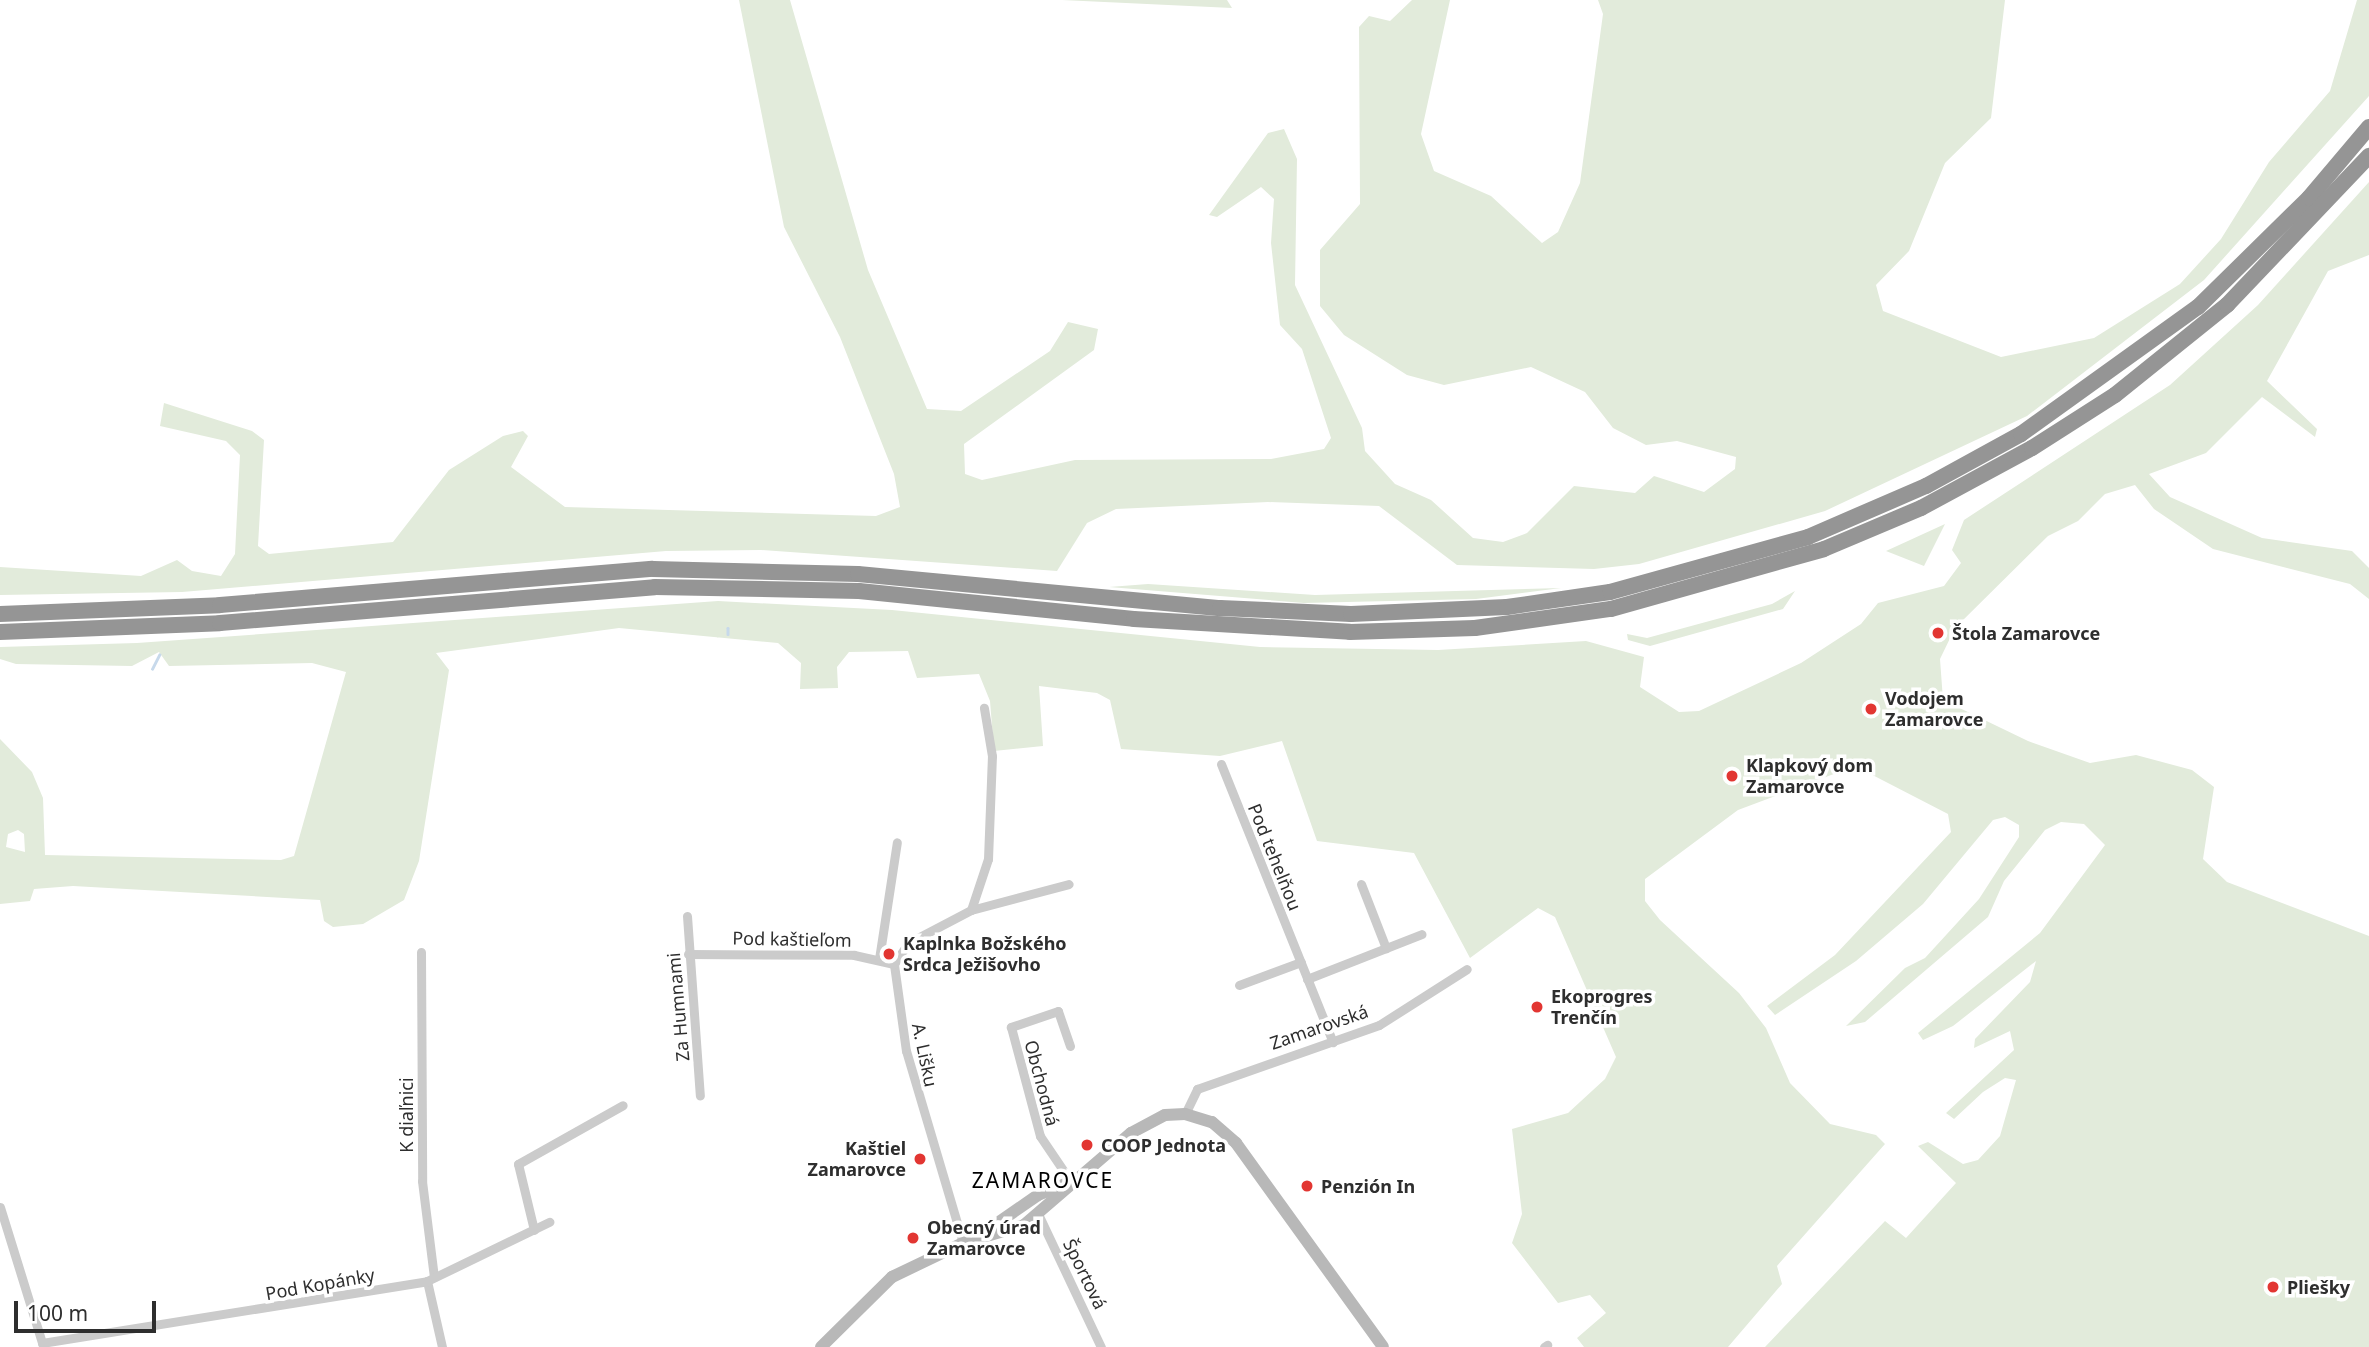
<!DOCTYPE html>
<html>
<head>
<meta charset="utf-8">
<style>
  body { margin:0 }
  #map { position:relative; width:2369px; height:1347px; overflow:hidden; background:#fff; font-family:"Noto Sans",sans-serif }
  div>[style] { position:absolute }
  .green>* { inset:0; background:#e2ebdb }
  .stream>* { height:2.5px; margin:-1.25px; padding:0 1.25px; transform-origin:1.25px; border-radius:1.25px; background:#c7d9eb }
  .minor>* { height:9px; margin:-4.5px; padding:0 4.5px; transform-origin:4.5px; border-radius:4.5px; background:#cbcbcb }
  .secondary>* { height:12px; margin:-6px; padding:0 6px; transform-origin:6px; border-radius:6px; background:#b8b8b8 }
  .motorway>* { height:16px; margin:-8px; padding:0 8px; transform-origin:8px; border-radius:8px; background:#959595 }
  .dots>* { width:19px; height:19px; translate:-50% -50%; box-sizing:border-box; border:4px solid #fff; border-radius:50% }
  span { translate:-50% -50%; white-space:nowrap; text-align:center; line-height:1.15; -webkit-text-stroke:7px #fff; paint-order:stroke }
  .poi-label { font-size:18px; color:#2e2e2e; font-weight:700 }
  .left { translate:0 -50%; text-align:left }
  .right { translate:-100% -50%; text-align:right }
  .street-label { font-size:18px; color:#2e2e2e }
  .quarter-label { font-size:21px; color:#000; letter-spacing:2px }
  .scale { position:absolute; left:14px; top:1301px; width:142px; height:32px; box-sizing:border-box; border:4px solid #2e2e2e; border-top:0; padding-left:9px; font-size:21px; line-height:24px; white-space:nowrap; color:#2e2e2e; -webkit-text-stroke:5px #fff; paint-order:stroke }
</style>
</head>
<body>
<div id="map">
  <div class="green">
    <i style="clip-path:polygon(739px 0,790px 0,868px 270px,927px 409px,961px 411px,1050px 351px,1068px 322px,1098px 329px,1094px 350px,964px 444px,965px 474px,982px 480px,1075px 460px,1271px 459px,1324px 449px,1331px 438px,1302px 349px,1280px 325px,1271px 243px,1274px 199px,1261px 187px,1217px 217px,1209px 215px,1268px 133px,1284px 129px,1297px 159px,1295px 285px,1362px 428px,1365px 451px,1395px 484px,1431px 500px,1473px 538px,1503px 542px,1527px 533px,1574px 486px,1635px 493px,1654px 476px,1704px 492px,1735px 469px,1736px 457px,1677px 441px,1646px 445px,1613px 428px,1585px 392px,1531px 367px,1444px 385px,1407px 375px,1344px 335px,1320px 306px,1320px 250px,1360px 204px,1359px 27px,1369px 16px,1390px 21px,1412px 0,1450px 0,1421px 134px,1434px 171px,1491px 196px,1542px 243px,1558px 232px,1580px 183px,1603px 14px,1598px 0,2005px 0,1991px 118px,1945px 163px,1909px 251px,1876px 285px,1883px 311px,2001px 357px,2094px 338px,2180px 284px,2221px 239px,2269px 162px,2330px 91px,2357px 0,2369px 0,2369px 96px,2204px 280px,2027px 416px,1825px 511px,1639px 564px,1594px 569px,1457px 565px,1379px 506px,1268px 502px,1116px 509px,1087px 523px,1057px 571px,761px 550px,666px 551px,182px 592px,0 595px,0 567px,141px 576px,177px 560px,192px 571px,221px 576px,235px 554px,240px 455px,226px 441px,160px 426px,164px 403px,252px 431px,264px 440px,258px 546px,269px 554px,393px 542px,449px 470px,503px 436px,523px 431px,528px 436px,511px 467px,565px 507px,876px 516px,900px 507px,894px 474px,840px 337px,784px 227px)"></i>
    <i style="clip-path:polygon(1060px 0,1227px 0,1232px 8px,1062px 0)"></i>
    <i style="clip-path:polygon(evenodd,2369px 182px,2369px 255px,2328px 271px,2267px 381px,2317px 429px,2315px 437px,2262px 397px,2206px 453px,2149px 474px,2170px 497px,2262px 538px,2352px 551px,2369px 568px,2369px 599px,2350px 584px,2213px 549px,2154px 509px,2135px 485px,2105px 494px,2078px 521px,2048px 536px,1955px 628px,1940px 659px,1943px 700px,2028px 741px,2090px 763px,2136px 755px,2192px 770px,2214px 787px,2203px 859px,2227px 882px,2369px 936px,2369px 1347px,1765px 1347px,1885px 1221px,1906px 1238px,1956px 1183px,1918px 1146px,1928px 1142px,1963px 1164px,1978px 1160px,2000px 1136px,2016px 1080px,2005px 1078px,1983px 1092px,1954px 1119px,1946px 1113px,2014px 1050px,2010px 1031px,1974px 1048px,1975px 1039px,2030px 982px,2036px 961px,1953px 1026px,1923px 1040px,1918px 1033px,2040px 933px,2105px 845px,2084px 824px,2061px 822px,2045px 830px,2004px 881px,1988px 917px,1865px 1022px,1846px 1026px,1905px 968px,1925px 958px,1979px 899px,2019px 837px,2019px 825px,2005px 817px,1993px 820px,1923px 904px,1856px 961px,1775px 1015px,1767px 1006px,1835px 955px,1951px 832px,1948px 814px,1855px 766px,1738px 810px,1645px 879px,1645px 901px,1660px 920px,1739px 993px,1766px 1028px,1790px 1083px,1830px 1124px,1876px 1135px,1885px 1144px,1777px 1266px,1782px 1284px,1728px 1347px,1584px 1347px,1577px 1338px,1606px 1313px,1590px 1295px,1558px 1303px,1512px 1243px,1522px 1214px,1512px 1129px,1568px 1113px,1605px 1079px,1616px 1057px,1555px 917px,1538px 908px,1470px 958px,1414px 853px,1317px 841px,1282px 741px,1220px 756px,1121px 749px,1110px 700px,1097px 693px,1039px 686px,1043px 746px,994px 751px,990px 701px,979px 674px,917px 678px,908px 651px,849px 652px,837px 667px,838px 688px,800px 689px,801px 663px,778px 643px,619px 628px,436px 653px,449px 670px,419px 861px,404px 900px,363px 924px,333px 927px,324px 921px,320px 900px,73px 886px,34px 889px,30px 901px,0 904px,0 739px,32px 772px,43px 798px,45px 855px,281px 860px,294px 856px,346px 672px,312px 663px,169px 666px,159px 652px,132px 666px,16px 664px,0 659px,0 647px,137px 643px,718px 601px,892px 610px,1260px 647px,1438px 650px,1586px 641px,1644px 657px,1640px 687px,1679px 712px,1699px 711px,1801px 663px,1861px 624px,1878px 603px,1944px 586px,1961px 563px,1952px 550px,1964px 520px,2170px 385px,2258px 305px,2369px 182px,18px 830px,24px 834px,25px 852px,6px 847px,8px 834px,18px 830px)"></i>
    <i style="clip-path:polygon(1945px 524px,1924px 566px,1886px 551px)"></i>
    <i style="clip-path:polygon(1148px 584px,1315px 595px,1561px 588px,1476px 599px,1304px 603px,1109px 587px)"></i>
    <i style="clip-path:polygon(1795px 591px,1783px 609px,1650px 646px,1628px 640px,1627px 634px,1647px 638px,1772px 604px)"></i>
  </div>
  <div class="stream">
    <i style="left:728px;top:628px;width:6px;rotate:90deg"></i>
    <i style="left:152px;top:669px;width:16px;rotate:-63deg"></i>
  </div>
  <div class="minor">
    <i style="left:1221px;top:764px;width:300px;rotate:68.1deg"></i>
    <i style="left:1361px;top:884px;width:69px;rotate:68.7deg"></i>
    <i style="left:971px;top:910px;width:54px;rotate:-71.6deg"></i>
    <i style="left:988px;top:859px;width:103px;rotate:-87.8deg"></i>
    <i style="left:992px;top:756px;width:49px;rotate:-99.5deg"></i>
    <i style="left:687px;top:916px;width:180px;rotate:85.9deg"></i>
    <i style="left:421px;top:952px;width:229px;rotate:89.7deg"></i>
    <i style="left:422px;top:1181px;width:97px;rotate:82.9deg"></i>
    <i style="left:688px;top:954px;width:166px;rotate:0.3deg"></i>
    <i style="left:854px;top:955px;width:41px;rotate:12.7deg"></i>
    <i style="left:879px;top:959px;width:118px;rotate:-81.3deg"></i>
    <i style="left:1307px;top:979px;width:123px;rotate:-21.4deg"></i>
    <i style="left:1239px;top:985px;width:66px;rotate:-20.4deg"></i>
    <i style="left:1070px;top:1046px;width:37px;rotate:-109deg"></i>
    <i style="left:1058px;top:1011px;width:50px;rotate:161.2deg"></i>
    <i style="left:1011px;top:1027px;width:113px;rotate:75.1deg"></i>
    <i style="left:1040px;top:1136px;width:55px;rotate:56deg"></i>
    <i style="left:1185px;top:1114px;width:28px;rotate:-64deg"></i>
    <i style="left:1197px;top:1089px;width:193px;rotate:-19.4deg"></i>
    <i style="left:1379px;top:1025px;width:104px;rotate:-32.5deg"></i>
    <i style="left:0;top:1207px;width:145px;rotate:72.8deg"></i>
    <i style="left:1039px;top:1216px;width:145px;rotate:64.7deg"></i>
    <i style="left:534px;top:1230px;width:68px;rotate:-103.6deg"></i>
    <i style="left:518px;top:1164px;width:120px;rotate:-29.3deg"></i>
    <i style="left:963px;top:1243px;width:200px;rotate:-106.5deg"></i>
    <i style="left:906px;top:1051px;width:88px;rotate:-97.9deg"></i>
    <i style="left:894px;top:964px;width:25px;rotate:-56deg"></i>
    <i style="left:908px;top:943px;width:71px;rotate:-27.6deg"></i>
    <i style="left:971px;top:910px;width:101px;rotate:-14.9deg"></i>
    <i style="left:427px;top:1281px;width:68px;rotate:77.2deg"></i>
    <i style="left:42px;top:1343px;width:390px;rotate:-9.1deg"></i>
    <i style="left:427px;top:1281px;width:136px;rotate:-25.8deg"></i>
    <i style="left:1544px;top:1347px;width:4px;rotate:-34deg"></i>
  </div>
  <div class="secondary">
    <i style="left:976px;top:1238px;width:75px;rotate:-34.7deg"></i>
    <i style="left:1038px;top:1195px;width:35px;rotate:-22deg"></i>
    <i style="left:821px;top:1347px;width:100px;rotate:-44.6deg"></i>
    <i style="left:892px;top:1277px;width:79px;rotate:-25.6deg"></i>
    <i style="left:963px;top:1243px;width:64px;rotate:-16.4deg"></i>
    <i style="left:1024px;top:1225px;width:141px;rotate:-40.7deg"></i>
    <i style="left:1131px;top:1133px;width:38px;rotate:-28deg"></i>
    <i style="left:1165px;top:1115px;width:20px;rotate:-3deg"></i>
    <i style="left:1185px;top:1114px;width:28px;rotate:17deg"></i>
    <i style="left:1212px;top:1122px;width:32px;rotate:41deg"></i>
    <i style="left:1236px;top:1143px;width:251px;rotate:54.2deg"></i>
  </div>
  <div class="motorway">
    <i style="left:0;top:614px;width:220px;rotate:-2.3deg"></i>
    <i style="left:220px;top:605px;width:434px;rotate:-4.8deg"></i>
    <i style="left:653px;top:569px;width:205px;rotate:1.4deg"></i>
    <i style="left:858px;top:574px;width:364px;rotate:5.4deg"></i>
    <i style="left:1220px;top:608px;width:131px;rotate:2.6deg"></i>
    <i style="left:1351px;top:614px;width:156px;rotate:-2.6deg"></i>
    <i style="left:1507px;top:607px;width:104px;rotate:-8.3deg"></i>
    <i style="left:1610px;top:592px;width:205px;rotate:-15.5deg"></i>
    <i style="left:1808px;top:537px;width:129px;rotate:-23.4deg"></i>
    <i style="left:1926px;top:486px;width:108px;rotate:-28.7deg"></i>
    <i style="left:2021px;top:434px;width:218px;rotate:-35.7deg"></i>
    <i style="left:2198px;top:307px;width:156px;rotate:-44.5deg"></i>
    <i style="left:2309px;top:198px;width:93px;rotate:-49.8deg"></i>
    <i style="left:0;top:632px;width:220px;rotate:-2.3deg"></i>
    <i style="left:220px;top:623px;width:436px;rotate:-4.7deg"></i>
    <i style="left:655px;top:587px;width:204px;rotate:1.1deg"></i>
    <i style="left:859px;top:591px;width:276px;rotate:5.8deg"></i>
    <i style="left:1134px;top:619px;width:216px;rotate:3.4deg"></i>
    <i style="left:1350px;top:632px;width:125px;rotate:-1.8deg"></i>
    <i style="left:1475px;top:628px;width:137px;rotate:-8deg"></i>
    <i style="left:1611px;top:609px;width:221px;rotate:-15.7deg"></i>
    <i style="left:1824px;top:549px;width:105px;rotate:-22.9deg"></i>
    <i style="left:1921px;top:508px;width:126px;rotate:-28.4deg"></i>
    <i style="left:2032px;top:448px;width:98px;rotate:-32.6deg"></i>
    <i style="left:2115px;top:395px;width:144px;rotate:-38.8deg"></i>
    <i style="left:2227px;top:305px;width:206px;rotate:-46.4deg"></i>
  </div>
  <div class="dots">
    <i style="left:1938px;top:633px;background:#e23632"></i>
    <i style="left:1871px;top:709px;background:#e23632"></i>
    <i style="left:1732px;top:776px;background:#e23632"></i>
    <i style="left:889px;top:954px;background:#e23632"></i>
    <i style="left:1537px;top:1007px;background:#e23632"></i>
    <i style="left:1087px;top:1145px;background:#e23632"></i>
    <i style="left:920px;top:1159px;background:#e23632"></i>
    <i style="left:1307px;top:1186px;background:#e23632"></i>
    <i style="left:913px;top:1238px;background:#e23632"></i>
    <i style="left:2273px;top:1287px;background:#e23632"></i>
  </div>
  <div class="poi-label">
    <span class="left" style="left:1952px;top:633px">Štola Zamarovce</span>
    <span class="left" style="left:1885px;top:709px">Vodojem<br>Zamarovce</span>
    <span class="left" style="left:1746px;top:776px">Klapkový dom<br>Zamarovce</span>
    <span class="left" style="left:903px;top:954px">Kaplnka Božského<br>Srdca Ježišovho</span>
    <span class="left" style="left:1551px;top:1007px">Ekoprogres<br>Trenčín</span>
    <span class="left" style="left:1101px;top:1145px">COOP Jednota</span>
    <span class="right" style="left:906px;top:1159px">Kaštiel<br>Zamarovce</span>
    <span class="left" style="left:1321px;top:1186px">Penzión In</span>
    <span class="left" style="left:927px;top:1238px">Obecný úrad<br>Zamarovce</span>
    <span class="left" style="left:2287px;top:1287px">Pliešky</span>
  </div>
  <div class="street-label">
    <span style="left:1275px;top:857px;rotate:68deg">Pod tehelňou</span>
    <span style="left:792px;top:939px;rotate:1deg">Pod kaštieľom</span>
    <span style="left:678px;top:1007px;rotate:-95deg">Za Humnami</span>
    <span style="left:1319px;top:1027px;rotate:-19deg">Zamarovská</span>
    <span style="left:925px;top:1055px;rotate:78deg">A. Lišku</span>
    <span style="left:1042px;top:1083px;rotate:75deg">Obchodná</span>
    <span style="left:406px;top:1115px;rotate:-90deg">K diaľnici</span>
    <span style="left:1085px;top:1274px;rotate:64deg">Športová</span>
    <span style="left:320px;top:1284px;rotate:-10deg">Pod Kopánky</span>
  </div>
  <div class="quarter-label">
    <span style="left:1043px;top:1180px">ZAMAROVCE</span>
  </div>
  <div class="scale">100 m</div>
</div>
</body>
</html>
